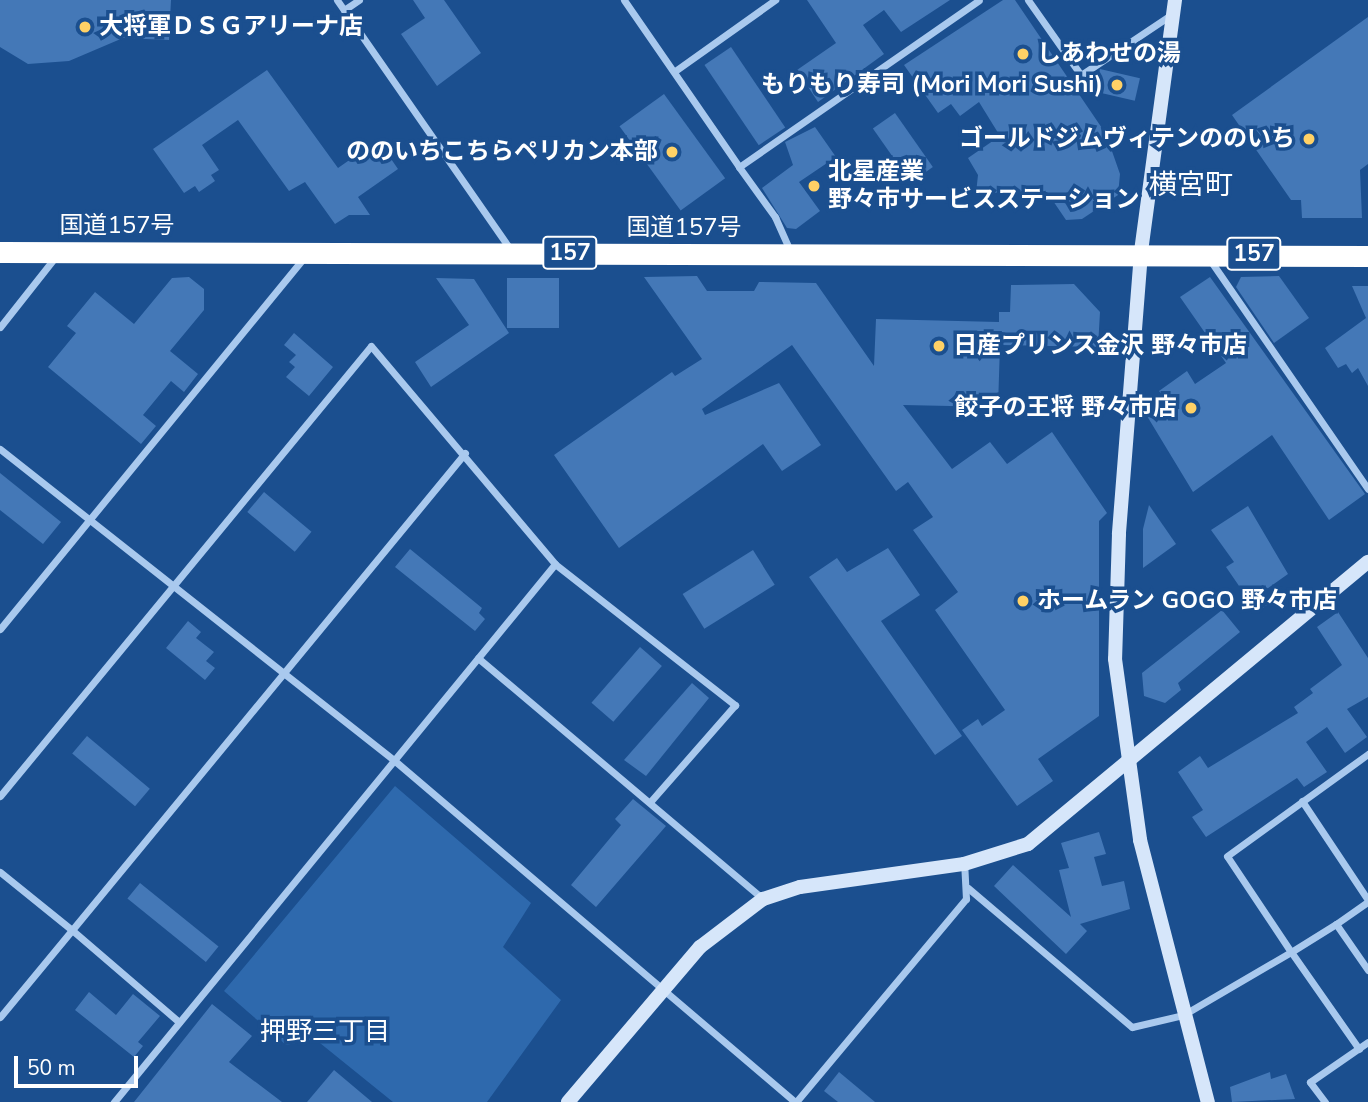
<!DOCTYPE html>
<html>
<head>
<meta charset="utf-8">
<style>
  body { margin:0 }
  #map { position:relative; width:1368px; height:1102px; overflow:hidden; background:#1b4f8f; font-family:"Nunito Sans","Noto Sans JP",sans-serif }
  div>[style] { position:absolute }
  .green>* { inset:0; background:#2e69ad }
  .building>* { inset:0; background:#4478b7; transform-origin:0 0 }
  .street>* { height:7px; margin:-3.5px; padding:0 3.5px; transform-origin:3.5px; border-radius:3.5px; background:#a9c9ee }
  .secondary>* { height:14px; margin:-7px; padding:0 7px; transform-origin:7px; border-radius:7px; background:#d6e6fa }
  .highway>* { height:21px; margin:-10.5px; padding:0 10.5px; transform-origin:10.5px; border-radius:10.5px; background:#fff }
  .dots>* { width:19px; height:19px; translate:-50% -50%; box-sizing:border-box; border:4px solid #1b4f8f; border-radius:50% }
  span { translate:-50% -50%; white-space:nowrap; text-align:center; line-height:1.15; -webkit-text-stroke:7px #1b4f8f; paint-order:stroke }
  .shield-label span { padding:2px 5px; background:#1b4f8f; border:2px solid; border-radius:5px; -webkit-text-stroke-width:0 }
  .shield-label { font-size:23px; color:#fff; font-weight:700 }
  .poi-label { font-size:24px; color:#fff; font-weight:700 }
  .left { translate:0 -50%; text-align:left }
  .right { translate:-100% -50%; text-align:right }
  .street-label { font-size:24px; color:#fff }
  .neighbourhood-label { font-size:26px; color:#fff }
  .quarter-label { font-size:28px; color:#fff }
  .scale { position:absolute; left:14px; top:1056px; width:124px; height:32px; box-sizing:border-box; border:4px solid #fff; border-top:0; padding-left:9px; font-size:21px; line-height:24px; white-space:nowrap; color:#fff; -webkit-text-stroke:5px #1b4f8f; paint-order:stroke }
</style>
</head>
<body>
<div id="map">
  <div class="green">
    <i style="clip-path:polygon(395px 786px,531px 903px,503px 947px,561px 1000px,487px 1102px,393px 1102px,315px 1039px,286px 1045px,224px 991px)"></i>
  </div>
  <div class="building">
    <i style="clip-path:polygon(0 0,171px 0,169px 40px,123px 38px,69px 61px,28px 64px,0 47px)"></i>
    <i style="clip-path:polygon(413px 0,444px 0,481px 53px,437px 86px,401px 34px,425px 18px)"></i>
    <i style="clip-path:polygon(807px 0,950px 0,901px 32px,884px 10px,863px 25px,884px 54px,818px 102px,797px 70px,836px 43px)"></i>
    <i style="clip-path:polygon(1003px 0,1015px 0,1106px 134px,1120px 174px,1118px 195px,1082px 219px,1066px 220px,1047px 192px,976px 193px,978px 175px,968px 158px,1000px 136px,979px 102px,960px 116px,951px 104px,938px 113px,904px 65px)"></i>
    <i style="clip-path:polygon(1368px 17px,1368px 164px,1360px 170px,1362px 218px,1302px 218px,1301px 200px,1291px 200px,1232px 115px)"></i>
    <i style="left:731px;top:47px;width:97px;height:32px;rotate:56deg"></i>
    <i style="left:1100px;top:69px;width:41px;height:23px;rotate:13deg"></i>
    <i style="clip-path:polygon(267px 70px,338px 168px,378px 140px,398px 169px,358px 197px,370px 215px,349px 215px,335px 224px,305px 182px,289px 191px,238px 120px,202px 145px,219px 170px,211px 175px,215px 181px,199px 192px,195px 186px,184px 193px,153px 149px)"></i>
    <i style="left:664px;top:94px;width:104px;height:55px;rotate:54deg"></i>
    <i style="left:895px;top:113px;width:66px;height:27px;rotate:55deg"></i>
    <i style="clip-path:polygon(815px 127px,836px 157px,799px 182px,820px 211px,796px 229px,787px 228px,762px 188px,793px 165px,785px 142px)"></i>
    <i style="clip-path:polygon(697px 276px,707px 291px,754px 291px,759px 282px,816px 283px,874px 366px,876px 319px,999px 322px,999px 312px,1010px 312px,1011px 285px,1074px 284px,1100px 312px,1098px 347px,1000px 345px,998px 407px,903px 405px,952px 469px,990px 442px,1007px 464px,1052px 432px,1107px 513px,1099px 521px,1099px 716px,1038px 759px,1053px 781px,1017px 806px,962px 730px,978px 719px,982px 726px,1005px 710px,935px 610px,958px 592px,913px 530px,933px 517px,908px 482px,896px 491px,792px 345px,702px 409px,705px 415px,779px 383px,821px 445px,782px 471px,763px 444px,619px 548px,554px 455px,672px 372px,675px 376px,702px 359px,644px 277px)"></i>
    <i style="clip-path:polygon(1279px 276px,1309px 318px,1274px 343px,1236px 287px,1241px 277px)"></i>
    <i style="clip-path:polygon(189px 277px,204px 289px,204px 310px,170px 351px,198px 374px,184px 392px,171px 381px,143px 415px,156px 426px,141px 444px,48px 367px,76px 333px,67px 326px,95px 292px,134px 324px,172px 278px)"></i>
    <i style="clip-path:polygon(1210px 277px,1365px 494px,1329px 520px,1272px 435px,1193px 492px,1147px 416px,1167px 401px,1159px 391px,1187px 371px,1195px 384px,1226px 363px,1180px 297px)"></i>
    <i style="clip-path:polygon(436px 278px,474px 279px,509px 333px,431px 387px,415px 362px,469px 325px)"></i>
    <i style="left:559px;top:278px;width:50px;height:52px;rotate:90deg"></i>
    <i style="clip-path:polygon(1352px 286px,1368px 286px,1368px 386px,1358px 368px,1352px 373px,1346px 364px,1338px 368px,1325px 348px,1366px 318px)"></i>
    <i style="clip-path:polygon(294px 333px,333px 367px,309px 396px,286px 377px,295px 367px,289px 362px,296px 355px,284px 345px)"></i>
    <i style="clip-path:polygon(0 473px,61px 522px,43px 544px,0 510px)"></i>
    <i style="left:264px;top:492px;width:62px;height:26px;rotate:40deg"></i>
    <i style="clip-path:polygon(1149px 505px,1176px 544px,1143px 568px,1143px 529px)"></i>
    <i style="clip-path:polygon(1248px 506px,1288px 574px,1264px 591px,1271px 602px,1257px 612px,1226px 567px,1234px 562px,1211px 530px)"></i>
    <i style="clip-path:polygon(888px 548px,920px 595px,881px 621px,962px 736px,935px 755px,809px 577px,837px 558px,847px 572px)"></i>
    <i style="clip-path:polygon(410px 549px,482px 608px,479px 613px,485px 619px,475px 631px,395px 567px)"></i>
    <i style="left:753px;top:550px;width:41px;height:83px;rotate:58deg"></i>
    <i style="clip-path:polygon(1222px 610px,1240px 632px,1178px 683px,1181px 690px,1165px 703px,1144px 696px,1142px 673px)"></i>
    <i style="clip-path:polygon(1338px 612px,1368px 658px,1368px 697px,1347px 709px,1367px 737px,1345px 753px,1327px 727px,1306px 742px,1327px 772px,1304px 787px,1297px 778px,1206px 837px,1192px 817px,1203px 810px,1178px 772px,1200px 756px,1208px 768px,1298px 713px,1294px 707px,1313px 693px,1310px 689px,1342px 665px,1317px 627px)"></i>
    <i style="clip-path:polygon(188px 621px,201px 632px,196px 638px,214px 652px,206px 661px,215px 668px,205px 680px,166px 648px)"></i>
    <i style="left:640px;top:647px;width:29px;height:74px;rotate:41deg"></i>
    <i style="clip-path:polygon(692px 683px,709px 698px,646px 776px,624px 760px)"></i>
    <i style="left:87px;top:736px;width:82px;height:23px;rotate:40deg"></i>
    <i style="clip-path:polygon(633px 799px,666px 826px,596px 907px,571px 885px,621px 825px,615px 819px)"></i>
    <i style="clip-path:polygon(1099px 832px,1106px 854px,1094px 857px,1102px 886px,1124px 881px,1130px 909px,1080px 924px,1087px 931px,1066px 954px,994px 886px,1013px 865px,1071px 917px,1059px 870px,1069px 868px,1061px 843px)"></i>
    <i style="left:140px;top:883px;width:101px;height:20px;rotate:39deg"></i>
    <i style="clip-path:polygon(89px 992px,116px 1015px,133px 994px,160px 1016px,138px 1042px,143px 1046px,134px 1057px,75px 1010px)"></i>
    <i style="clip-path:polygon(212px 1004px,252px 1036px,229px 1062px,282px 1102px,134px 1102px)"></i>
    <i style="clip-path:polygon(334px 1070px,372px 1102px,307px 1102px)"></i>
    <i style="clip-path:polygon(839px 1072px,875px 1102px,838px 1102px,824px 1091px)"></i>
    <i style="clip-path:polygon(1270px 1072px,1271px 1079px,1286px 1074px,1295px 1099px,1232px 1102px,1230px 1087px)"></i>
  </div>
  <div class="street">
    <i style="left:337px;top:0;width:303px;rotate:55.2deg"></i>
    <i style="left:624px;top:0;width:203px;rotate:55.4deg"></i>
    <i style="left:739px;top:167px;width:292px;rotate:-34.8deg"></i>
    <i style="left:1028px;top:0;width:92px;rotate:54.8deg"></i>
    <i style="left:1081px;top:75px;width:110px;rotate:-33.8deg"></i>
    <i style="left:344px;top:10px;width:18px;rotate:-34deg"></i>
    <i style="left:675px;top:71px;width:123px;rotate:-35.4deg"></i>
    <i style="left:739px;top:167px;width:62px;rotate:54.2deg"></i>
    <i style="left:775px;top:217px;width:36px;rotate:66deg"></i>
    <i style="left:1210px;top:260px;width:278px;rotate:55.4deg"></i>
    <i style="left:0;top:327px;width:90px;rotate:-51.7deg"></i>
    <i style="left:0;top:449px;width:503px;rotate:38.3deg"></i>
    <i style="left:395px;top:761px;width:526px;rotate:40.45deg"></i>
    <i style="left:555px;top:564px;width:229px;rotate:38.1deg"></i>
    <i style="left:735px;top:705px;width:129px;rotate:131.2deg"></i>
    <i style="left:0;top:629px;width:480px;rotate:-50.7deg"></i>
    <i style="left:478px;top:658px;width:373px;rotate:40.2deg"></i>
    <i style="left:0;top:796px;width:583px;rotate:-50.5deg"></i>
    <i style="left:371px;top:346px;width:285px;rotate:49.8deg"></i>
    <i style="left:555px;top:564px;width:696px;rotate:129.34deg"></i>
    <i style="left:1302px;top:801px;width:119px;rotate:56.3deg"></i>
    <i style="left:0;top:872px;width:92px;rotate:38.9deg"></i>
    <i style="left:72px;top:930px;width:113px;rotate:129.6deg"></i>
    <i style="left:968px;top:888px;width:215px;rotate:40.3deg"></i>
    <i style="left:1132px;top:1027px;width:52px;rotate:-13.2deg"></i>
    <i style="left:1183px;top:1015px;width:125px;rotate:-30.3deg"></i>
    <i style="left:1291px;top:952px;width:115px;rotate:-123.7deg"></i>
    <i style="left:1227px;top:856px;width:174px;rotate:-35.9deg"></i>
    <i style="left:1336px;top:924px;width:39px;rotate:-35deg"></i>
    <i style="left:179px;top:1022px;width:141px;rotate:-139.3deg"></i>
    <i style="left:72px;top:930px;width:618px;rotate:-50.51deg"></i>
    <i style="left:1359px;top:1049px;width:118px;rotate:-125deg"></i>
    <i style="left:1291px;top:952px;width:53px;rotate:-31.9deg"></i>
    <i style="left:1336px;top:924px;width:56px;rotate:55.2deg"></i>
    <i style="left:796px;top:1102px;width:265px;rotate:-50.1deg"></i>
    <i style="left:966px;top:899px;width:35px;rotate:-93deg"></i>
    <i style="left:1325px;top:1102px;width:25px;rotate:-127deg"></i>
    <i style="left:1310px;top:1082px;width:70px;rotate:-34.6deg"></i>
  </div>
  <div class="secondary">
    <i style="left:1175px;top:0;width:255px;rotate:97.7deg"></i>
    <i style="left:1141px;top:253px;width:282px;rotate:94.5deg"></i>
    <i style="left:1119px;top:534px;width:125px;rotate:91.8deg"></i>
    <i style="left:1115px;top:659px;width:183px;rotate:82.1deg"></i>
    <i style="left:1140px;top:840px;width:271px;rotate:75.5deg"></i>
    <i style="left:568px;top:1102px;width:204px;rotate:-49.6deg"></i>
    <i style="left:700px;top:947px;width:79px;rotate:-37.3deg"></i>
    <i style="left:763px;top:899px;width:39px;rotate:-18deg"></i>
    <i style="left:800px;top:887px;width:166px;rotate:-8deg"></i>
    <i style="left:964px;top:864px;width:67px;rotate:-17.4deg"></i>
    <i style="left:1028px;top:844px;width:442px;rotate:-39.7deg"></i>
  </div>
  <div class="highway">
    <i style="left:0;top:252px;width:1368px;rotate:0.17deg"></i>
  </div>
  <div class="dots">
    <i style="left:85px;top:27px;background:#ffd166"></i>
    <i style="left:1023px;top:54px;background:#ffd166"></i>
    <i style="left:1117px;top:85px;background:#ffd166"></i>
    <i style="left:1309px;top:139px;background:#ffd166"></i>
    <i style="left:672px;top:152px;background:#ffd166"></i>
    <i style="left:814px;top:186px;background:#ffd166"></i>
    <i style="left:939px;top:346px;background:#ffd166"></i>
    <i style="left:1191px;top:408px;background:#ffd166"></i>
    <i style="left:1023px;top:601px;background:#ffd166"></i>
  </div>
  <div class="shield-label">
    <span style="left:570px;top:253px">157</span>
    <span style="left:1254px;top:254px">157</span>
  </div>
  <div class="poi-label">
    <span class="left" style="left:99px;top:27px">大将軍ＤＳＧアリーナ店</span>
    <span class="left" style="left:1037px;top:54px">しあわせの湯</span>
    <span class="right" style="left:1103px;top:85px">もりもり寿司 (Mori Mori Sushi)</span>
    <span class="right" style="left:1295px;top:139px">ゴールドジムヴィテンののいち</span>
    <span class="right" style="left:658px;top:152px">ののいちこちらペリカン本部</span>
    <span class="left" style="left:828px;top:186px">北星産業<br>野々市サービスステーション</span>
    <span class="left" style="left:953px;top:346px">日産プリンス金沢 野々市店</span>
    <span class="right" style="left:1177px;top:408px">餃子の王将 野々市店</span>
    <span class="left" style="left:1037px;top:601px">ホームラン GOGO 野々市店</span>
  </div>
  <div class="street-label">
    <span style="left:117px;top:226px">国道157号</span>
    <span style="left:684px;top:228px">国道157号</span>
  </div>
  <div class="neighbourhood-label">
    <span style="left:325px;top:1032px">押野三丁目</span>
  </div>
  <div class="quarter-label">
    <span style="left:1191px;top:185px">横宮町</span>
  </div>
  <div class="scale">50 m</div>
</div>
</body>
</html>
